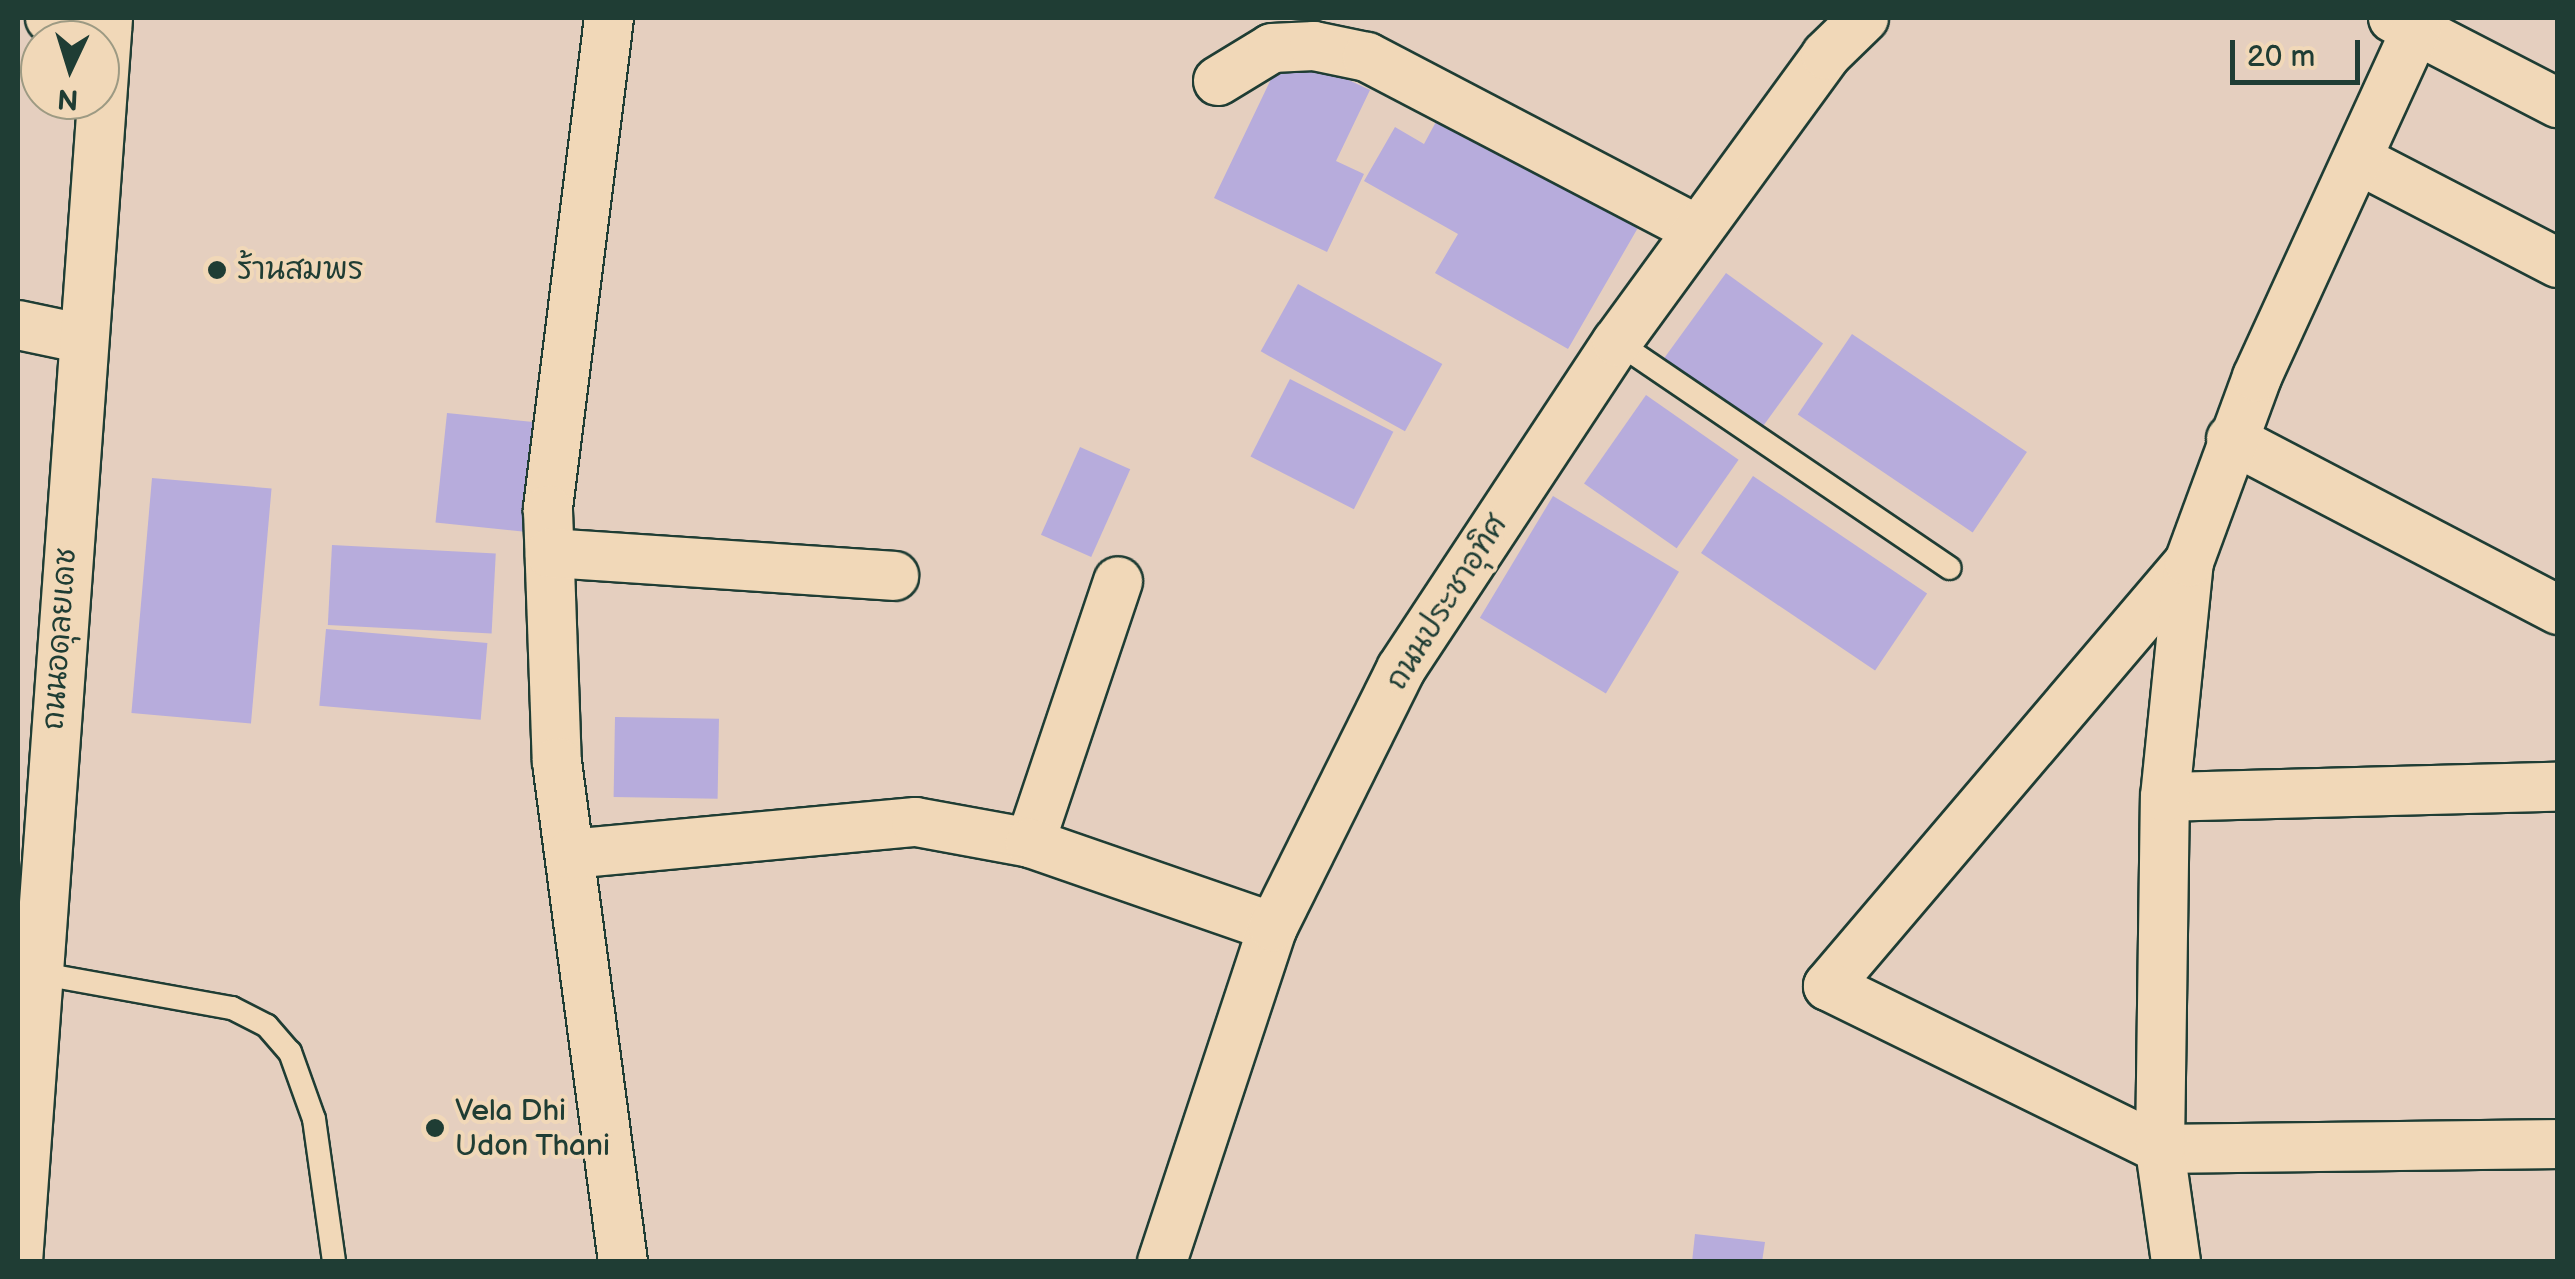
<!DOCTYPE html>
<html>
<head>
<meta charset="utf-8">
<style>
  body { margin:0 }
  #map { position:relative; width:2575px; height:1279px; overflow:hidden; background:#e5cfbf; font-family:"Balsamiq Sans","Playpen Sans Thai",sans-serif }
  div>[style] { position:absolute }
  .building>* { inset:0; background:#b7acdc; transform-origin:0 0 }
  .roads { filter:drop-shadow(2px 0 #1f3d34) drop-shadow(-2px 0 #1f3d34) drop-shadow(0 2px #1f3d34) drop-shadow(0 -2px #1f3d34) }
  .service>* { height:22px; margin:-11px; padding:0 11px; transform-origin:11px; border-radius:11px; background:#f1d8b8 }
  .minor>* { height:48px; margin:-24px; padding:0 24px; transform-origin:24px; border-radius:24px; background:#f1d8b8 }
  .dots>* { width:28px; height:28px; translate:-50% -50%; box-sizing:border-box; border:5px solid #f1d8b8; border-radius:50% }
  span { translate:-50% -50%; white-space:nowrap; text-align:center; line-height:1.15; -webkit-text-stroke:8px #f1d8b8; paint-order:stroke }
  .poi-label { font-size:30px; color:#1f3d34 }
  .left { translate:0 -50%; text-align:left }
  .street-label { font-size:30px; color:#1f3d34 }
  .frame { position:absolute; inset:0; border:20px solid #1f3d34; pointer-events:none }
  .north { position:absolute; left:20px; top:20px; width:100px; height:100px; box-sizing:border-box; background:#f1d8b8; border:2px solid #9d9a83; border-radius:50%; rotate:184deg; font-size:28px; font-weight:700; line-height:40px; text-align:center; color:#1f3d34 }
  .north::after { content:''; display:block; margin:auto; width:35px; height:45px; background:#1f3d34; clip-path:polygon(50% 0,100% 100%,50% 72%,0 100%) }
  .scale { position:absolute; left:2230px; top:40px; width:130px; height:45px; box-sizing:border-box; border:5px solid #1f3d34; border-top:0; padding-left:12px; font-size:30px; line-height:35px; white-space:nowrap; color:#1f3d34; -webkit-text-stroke:8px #f1d8b8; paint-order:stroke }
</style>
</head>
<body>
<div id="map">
  <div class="building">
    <i style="clip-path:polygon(1285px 50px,1370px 90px,1336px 161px,1364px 174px,1327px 252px,1214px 198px)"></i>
    <i style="clip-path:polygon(1444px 107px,1643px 219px,1568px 349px,1435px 273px,1458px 234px,1364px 181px,1395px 127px,1424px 144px)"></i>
    <i style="left:1726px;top:273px;width:120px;height:109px;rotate:36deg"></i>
    <i style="left:1298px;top:284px;width:165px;height:77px;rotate:29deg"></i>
    <i style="left:1852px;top:334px;width:211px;height:97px;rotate:34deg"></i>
    <i style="left:1290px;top:379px;width:116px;height:87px;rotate:27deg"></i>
    <i style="left:1646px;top:395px;width:113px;height:108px;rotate:35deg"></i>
    <i style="left:447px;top:413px;width:92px;height:110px;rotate:6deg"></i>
    <i style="left:1080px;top:447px;width:55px;height:96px;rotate:24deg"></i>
    <i style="left:1753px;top:476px;width:210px;height:93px;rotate:34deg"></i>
    <i style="left:152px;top:478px;width:120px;height:236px;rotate:5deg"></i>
    <i style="left:1553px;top:496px;width:147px;height:142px;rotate:31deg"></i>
    <i style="left:332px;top:545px;width:164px;height:80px;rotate:3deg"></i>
    <i style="left:326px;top:629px;width:162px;height:77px;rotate:5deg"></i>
    <i style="left:615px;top:717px;width:104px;height:80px;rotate:1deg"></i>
    <i style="clip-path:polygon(1695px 1234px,1765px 1242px,1762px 1262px,1692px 1262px)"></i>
  </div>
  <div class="roads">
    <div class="service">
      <i style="left:1617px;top:342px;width:402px;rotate:34.2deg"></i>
      <i style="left:37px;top:973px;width:198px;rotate:10.2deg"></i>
      <i style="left:232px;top:1008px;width:39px;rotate:27deg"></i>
      <i style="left:267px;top:1026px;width:35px;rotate:49deg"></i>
      <i style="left:290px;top:1052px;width:71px;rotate:70.3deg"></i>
      <i style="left:314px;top:1119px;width:144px;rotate:82deg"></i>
    </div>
    <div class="minor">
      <i style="left:50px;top:18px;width:58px;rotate:11.9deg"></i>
      <i style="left:609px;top:18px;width:496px;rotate:97.1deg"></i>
      <i style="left:548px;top:510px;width:252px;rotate:88deg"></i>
      <i style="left:557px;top:762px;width:504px;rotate:82.48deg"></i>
      <i style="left:2393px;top:18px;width:186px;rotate:27.3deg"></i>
      <i style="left:1218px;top:81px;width:63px;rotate:-31.4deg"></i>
      <i style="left:1272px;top:48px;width:42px;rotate:-2.7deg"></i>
      <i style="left:1314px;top:46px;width:54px;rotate:11.7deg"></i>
      <i style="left:1367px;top:57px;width:373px;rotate:27.6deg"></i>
      <i style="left:2361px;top:161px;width:222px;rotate:27.4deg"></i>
      <i style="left:18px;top:325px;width:63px;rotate:11.8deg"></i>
      <i style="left:2231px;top:439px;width:369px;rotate:27.6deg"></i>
      <i style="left:550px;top:553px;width:345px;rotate:3.8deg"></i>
      <i style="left:2189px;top:562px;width:557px;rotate:130.41deg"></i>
      <i style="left:1828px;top:986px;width:370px;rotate:26.1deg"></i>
      <i style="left:2160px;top:1149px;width:398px;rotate:-0.7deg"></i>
      <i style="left:2165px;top:797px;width:393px;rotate:-1.5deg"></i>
      <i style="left:1030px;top:843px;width:276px;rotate:-71.4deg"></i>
      <i style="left:570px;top:854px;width:347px;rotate:-5.3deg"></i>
      <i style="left:916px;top:822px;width:116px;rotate:10.4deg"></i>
      <i style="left:1030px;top:843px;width:257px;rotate:19.1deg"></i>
      <i style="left:18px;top:1262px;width:1247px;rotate:-85.86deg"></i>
      <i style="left:1162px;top:1262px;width:353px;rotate:-71.7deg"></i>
      <i style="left:1273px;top:927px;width:288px;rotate:-63.6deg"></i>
      <i style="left:1401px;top:669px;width:392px;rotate:-56.6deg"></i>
      <i style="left:1617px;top:342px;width:355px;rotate:-53.9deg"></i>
      <i style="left:1826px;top:55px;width:53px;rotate:-44.2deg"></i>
      <i style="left:2176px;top:1262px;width:114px;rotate:-98.1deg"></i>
      <i style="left:2160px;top:1149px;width:352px;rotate:-89.2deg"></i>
      <i style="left:2165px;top:797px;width:236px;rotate:-84.2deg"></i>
      <i style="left:2189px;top:562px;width:197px;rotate:-69.8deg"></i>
      <i style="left:2257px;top:377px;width:382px;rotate:-65.4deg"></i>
    </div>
  </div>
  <div class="dots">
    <i style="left:217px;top:270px;background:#1f3d34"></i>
    <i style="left:435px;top:1128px;background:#1f3d34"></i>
  </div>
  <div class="poi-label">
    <span class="left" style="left:237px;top:270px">ร้านสมพร</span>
    <span class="left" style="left:455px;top:1128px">Vela Dhi<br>Udon Thani</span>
  </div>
  <div class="street-label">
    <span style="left:1447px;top:603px;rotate:-58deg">ถนนประชาอุทิศ</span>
    <span style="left:60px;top:639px;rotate:-86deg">ถนนอดุลยเดช</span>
  </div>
  <div class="frame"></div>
  <div class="north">N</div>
  <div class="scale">20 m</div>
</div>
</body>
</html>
